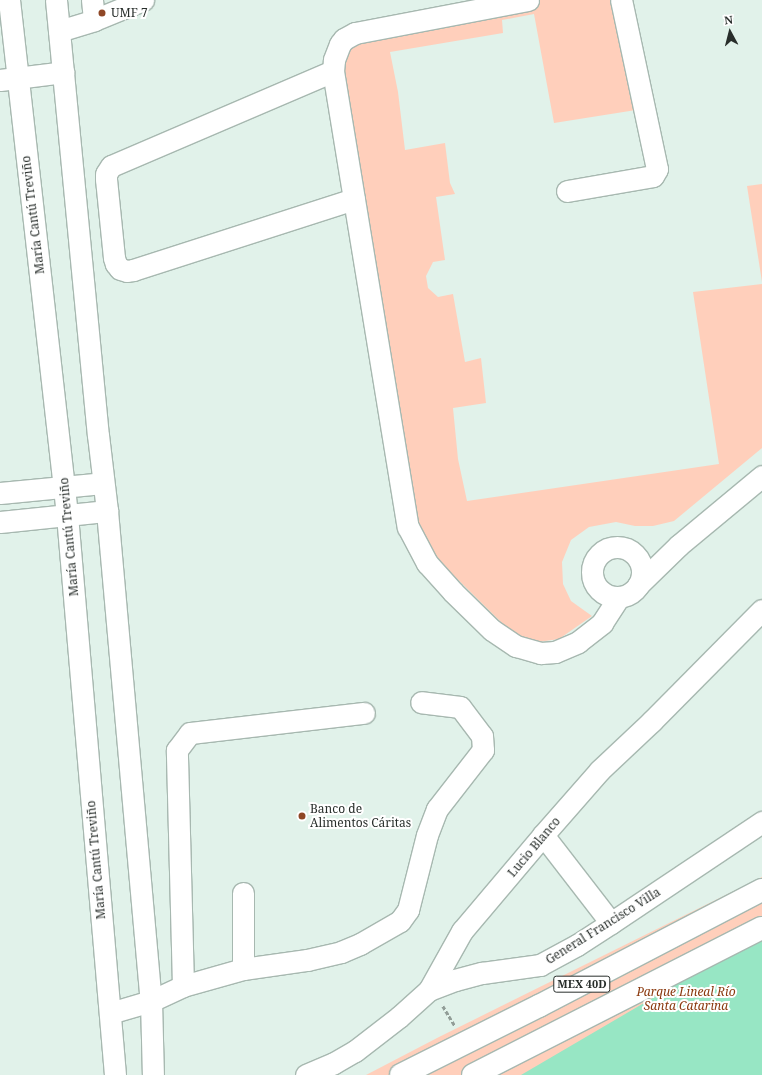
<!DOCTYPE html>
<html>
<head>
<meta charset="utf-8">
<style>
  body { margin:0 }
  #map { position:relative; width:762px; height:1075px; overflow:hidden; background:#e1f2ea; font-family:"Noto Serif",serif }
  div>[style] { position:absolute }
  .green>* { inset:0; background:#ffcfbb }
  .water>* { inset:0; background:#97e6c4 }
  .path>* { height:2.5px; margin-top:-1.25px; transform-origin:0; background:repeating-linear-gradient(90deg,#919d97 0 4px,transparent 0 6px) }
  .roads { filter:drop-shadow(1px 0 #a7b8b0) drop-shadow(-1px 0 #a7b8b0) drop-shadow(0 1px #a7b8b0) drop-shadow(0 -1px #a7b8b0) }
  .minor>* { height:21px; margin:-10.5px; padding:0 10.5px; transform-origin:10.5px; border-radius:10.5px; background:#fff }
  .minor>.ring { margin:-10.5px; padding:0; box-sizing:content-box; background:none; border:21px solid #fff; border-radius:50% }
  .bridges { filter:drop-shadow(1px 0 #a7b8b0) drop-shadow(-1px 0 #a7b8b0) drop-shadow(0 1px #a7b8b0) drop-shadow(0 -1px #a7b8b0) }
  .highway-bridge>* { height:22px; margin:-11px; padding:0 11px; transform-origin:11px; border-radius:11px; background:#fff }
  .dots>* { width:11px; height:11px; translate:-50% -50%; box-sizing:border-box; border:2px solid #fff; border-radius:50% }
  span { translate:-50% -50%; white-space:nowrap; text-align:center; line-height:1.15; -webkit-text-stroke:4px #fff; paint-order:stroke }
  .shield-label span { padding:1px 3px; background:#fff; border:1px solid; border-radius:3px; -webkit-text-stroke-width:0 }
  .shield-label { font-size:11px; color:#282e2b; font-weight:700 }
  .poi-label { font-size:12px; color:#282e2b }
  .left { translate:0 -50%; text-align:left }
  .street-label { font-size:12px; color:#282e2b }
  .park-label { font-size:12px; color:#8a390e; font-style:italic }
  .north { position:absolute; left:710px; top:12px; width:40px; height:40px; -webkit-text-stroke:3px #fff; paint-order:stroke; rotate:353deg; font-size:11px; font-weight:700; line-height:16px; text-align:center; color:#282e2b }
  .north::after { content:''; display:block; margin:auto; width:14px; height:18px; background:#282e2b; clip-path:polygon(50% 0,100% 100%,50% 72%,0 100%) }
</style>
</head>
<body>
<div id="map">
  <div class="green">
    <i style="clip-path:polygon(532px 0,615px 0,636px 110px,554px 123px,534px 14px,502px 20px,503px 33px,390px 52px,398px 92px,405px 150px,445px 143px,450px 183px,455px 194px,436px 197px,445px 260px,433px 262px,426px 276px,428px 288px,438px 297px,453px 294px,465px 362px,481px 358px,486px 403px,453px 408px,458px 459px,467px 501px,719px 464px,693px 292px,762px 284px,762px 448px,674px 521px,653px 526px,635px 526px,616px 522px,589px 527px,571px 540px,562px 562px,563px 584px,571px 601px,592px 616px,559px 639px,538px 642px,514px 635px,434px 556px,418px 522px,340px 49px,348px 40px)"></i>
    <i style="clip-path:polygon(762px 184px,762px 282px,747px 186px)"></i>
    <i style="clip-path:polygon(762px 877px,762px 1075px,366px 1075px,439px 1037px)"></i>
  </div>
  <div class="water">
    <i style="clip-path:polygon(762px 921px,762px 1075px,521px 1075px,673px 986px)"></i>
  </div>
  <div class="path">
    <i style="left:443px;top:1006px;width:23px;rotate:59deg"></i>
  </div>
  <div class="roads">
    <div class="minor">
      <i style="left:9px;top:0;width:518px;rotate:83.57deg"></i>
      <i style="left:67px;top:515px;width:562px;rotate:85.1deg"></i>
      <i style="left:56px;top:0;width:437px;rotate:84.5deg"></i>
      <i style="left:98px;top:435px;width:77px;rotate:83.2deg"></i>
      <i style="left:107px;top:511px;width:492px;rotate:84.9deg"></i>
      <i style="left:151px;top:1001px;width:74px;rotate:88.5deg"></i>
      <i style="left:92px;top:0;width:20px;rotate:84deg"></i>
      <i style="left:528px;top:0;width:176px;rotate:169.2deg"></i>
      <i style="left:355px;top:33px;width:13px;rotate:151deg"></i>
      <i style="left:344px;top:39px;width:6px;rotate:129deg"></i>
      <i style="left:340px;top:44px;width:17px;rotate:111deg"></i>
      <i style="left:334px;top:60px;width:11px;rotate:95deg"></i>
      <i style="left:333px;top:71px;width:462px;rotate:80.7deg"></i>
      <i style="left:408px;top:527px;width:41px;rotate:62.2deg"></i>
      <i style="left:427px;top:563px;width:39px;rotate:48deg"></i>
      <i style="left:453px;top:592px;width:54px;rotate:44.3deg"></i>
      <i style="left:492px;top:630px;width:29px;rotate:34deg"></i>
      <i style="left:516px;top:646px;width:26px;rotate:16deg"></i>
      <i style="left:541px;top:653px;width:14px;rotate:-4deg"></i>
      <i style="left:555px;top:652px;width:25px;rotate:-23deg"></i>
      <i style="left:578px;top:642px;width:31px;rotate:-38deg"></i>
      <i style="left:602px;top:623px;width:31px;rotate:-57deg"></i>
      <i style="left:59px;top:31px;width:37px;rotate:-17deg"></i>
      <i style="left:94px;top:20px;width:53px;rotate:-22.2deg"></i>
      <i style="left:333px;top:71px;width:241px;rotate:156.8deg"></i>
      <i style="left:111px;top:166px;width:9px;rotate:122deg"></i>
      <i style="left:106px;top:174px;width:5px;rotate:90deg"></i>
      <i style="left:106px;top:179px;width:79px;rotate:84.2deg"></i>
      <i style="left:114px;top:258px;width:6px;rotate:72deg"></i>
      <i style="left:116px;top:264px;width:6px;rotate:51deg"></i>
      <i style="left:120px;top:269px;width:7px;rotate:16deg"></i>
      <i style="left:127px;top:271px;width:6px;rotate:-9deg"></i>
      <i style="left:133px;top:270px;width:232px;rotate:-17.8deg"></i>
      <i style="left:0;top:80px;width:64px;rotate:-7.1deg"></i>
      <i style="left:567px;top:191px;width:87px;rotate:-9.9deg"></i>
      <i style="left:653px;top:176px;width:8px;rotate:-60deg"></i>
      <i style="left:657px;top:169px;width:173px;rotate:-102deg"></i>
      <i style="left:0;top:493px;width:103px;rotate:-5.5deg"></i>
      <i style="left:0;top:522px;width:108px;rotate:-5.9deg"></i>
      <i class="ring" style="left:592px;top:547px;width:29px;height:29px"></i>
      <i style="left:638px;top:585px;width:57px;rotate:-44.3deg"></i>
      <i style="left:679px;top:545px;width:108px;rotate:-39.7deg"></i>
      <i style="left:543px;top:835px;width:111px;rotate:52.3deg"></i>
      <i style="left:243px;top:969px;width:76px;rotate:-90deg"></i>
      <i style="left:183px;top:986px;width:236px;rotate:-91.5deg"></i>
      <i style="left:177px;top:750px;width:21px;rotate:-53deg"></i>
      <i style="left:190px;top:733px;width:175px;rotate:-6.6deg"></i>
      <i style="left:429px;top:990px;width:28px;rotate:-21deg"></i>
      <i style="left:455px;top:980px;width:28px;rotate:-15deg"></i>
      <i style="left:482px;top:973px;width:59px;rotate:-7.9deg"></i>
      <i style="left:540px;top:965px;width:42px;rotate:-28.4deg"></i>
      <i style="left:577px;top:945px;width:40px;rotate:-32.9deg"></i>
      <i style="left:611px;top:923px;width:182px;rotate:-33.8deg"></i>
      <i style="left:110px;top:1013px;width:43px;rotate:-16.3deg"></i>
      <i style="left:151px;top:1001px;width:35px;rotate:-25deg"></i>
      <i style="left:183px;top:986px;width:62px;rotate:-15.8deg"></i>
      <i style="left:243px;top:969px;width:65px;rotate:-8deg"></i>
      <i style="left:307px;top:960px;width:35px;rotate:-13deg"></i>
      <i style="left:341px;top:952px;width:21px;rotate:-23deg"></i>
      <i style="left:360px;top:944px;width:46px;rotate:-29.9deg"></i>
      <i style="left:400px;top:921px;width:14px;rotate:-54deg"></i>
      <i style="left:408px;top:910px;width:77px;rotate:-75.8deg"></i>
      <i style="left:427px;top:835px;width:28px;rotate:-69deg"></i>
      <i style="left:437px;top:809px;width:75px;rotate:-52.1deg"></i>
      <i style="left:483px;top:750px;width:14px;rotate:-94deg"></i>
      <i style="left:482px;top:736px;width:36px;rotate:-127deg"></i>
      <i style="left:460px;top:707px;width:39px;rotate:-173deg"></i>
      <i style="left:306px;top:1075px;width:30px;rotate:-23deg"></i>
      <i style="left:334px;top:1063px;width:24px;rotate:-30deg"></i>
      <i style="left:355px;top:1051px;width:56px;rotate:-37.7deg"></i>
      <i style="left:399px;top:1017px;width:40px;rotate:-42deg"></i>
      <i style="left:429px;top:990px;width:68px;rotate:-60.8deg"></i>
      <i style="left:462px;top:931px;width:126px;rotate:-49.8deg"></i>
      <i style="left:543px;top:835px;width:86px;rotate:-48.8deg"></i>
      <i style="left:600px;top:770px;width:71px;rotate:-43.3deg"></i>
      <i style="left:652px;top:721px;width:156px;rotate:-45.3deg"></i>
    </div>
  </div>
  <div class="bridges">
    <div class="highway-bridge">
      <i style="left:401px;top:1075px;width:154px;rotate:-26.6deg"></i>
      <i style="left:539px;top:1006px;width:251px;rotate:-27.5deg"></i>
      <i style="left:473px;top:1075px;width:324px;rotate:-27deg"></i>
    </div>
  </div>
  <div class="dots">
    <i style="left:102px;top:13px;background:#8f4726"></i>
    <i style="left:302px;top:816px;background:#8f4726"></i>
  </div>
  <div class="shield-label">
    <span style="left:582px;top:984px">MEX 40D</span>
  </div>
  <div class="poi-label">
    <span class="left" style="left:111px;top:13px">UMF 7</span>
    <span class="left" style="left:310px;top:816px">Banco de<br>Alimentos Cáritas</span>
  </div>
  <div class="street-label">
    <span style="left:33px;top:215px;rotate:-97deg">María Cantú Treviño</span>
    <span style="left:69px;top:537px;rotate:-95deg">María Cantú Treviño</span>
    <span style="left:534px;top:847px;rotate:-50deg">Lucio Blanco</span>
    <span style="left:96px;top:860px;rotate:-95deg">María Cantú Treviño</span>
    <span style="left:603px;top:926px;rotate:-32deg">General Francisco Villa</span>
  </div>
  <div class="park-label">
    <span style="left:686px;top:999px">Parque Lineal Río<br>Santa Catarina</span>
  </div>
  <div class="north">N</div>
</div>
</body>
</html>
